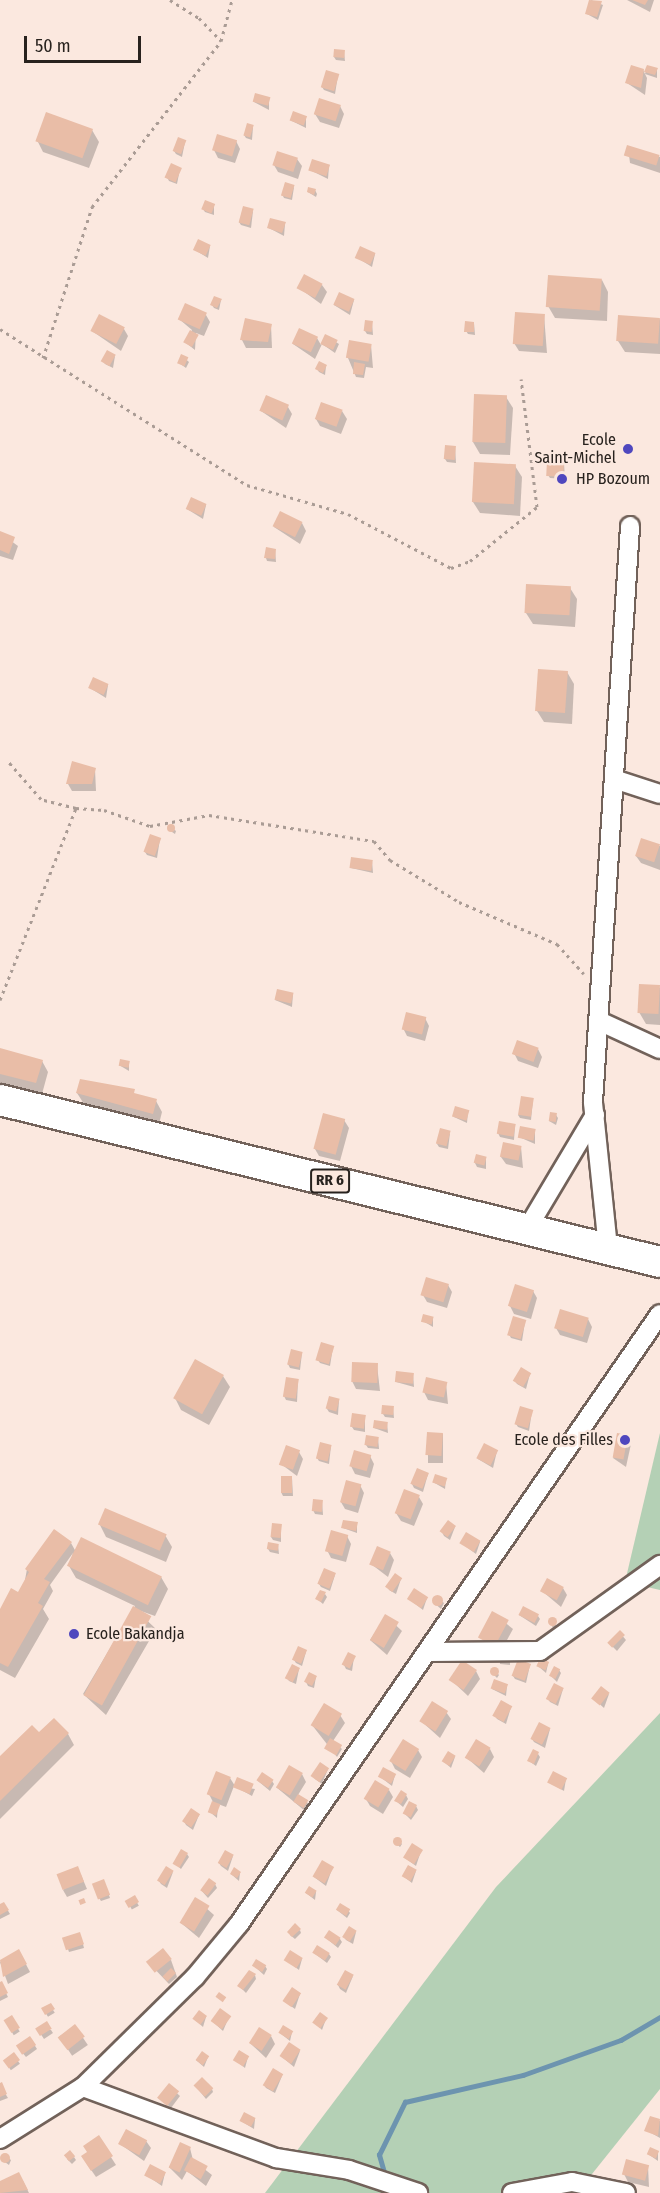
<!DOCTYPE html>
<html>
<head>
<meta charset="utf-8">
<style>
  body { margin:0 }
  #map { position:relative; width:660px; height:2193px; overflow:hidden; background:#fbe8df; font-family:"Fira Sans Condensed",sans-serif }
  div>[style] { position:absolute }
  .green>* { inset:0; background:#b4d0b5 }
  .shadow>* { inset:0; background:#0003; transform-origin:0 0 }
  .stream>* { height:4.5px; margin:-2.25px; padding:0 2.25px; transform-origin:2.25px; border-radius:2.25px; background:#6d94af }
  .building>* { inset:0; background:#e9bda7; transform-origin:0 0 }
  .round { border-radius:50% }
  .path>* { height:3px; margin-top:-1.5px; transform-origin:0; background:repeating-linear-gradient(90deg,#aa9c95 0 3px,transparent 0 7.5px) }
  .roads { filter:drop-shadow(2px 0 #72625a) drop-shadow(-2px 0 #72625a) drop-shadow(0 2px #72625a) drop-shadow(0 -2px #72625a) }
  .minor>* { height:18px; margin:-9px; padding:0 9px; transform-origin:9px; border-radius:9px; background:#fff }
  .primary>* { height:30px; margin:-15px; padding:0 15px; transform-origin:15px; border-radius:15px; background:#fff }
  .dots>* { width:16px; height:16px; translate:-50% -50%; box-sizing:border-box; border:3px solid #fbe8df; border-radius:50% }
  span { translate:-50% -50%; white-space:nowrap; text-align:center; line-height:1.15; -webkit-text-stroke:4.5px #fbe8df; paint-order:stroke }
  .shield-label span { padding:2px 4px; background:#fbe8df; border:2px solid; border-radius:4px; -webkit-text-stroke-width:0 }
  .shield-label { font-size:15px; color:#28221e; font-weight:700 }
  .poi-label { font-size:16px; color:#28221e }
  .right { translate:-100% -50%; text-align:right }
  .left { translate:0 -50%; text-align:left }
  .scale { position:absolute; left:24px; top:36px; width:117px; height:27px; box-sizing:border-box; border:3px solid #28221e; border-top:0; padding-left:8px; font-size:18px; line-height:21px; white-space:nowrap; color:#28221e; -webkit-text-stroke:4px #fbe8df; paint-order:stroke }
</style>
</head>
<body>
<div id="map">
  <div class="green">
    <i style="clip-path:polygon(660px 1433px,660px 1590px,625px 1582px)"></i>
    <i style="clip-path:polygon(660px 1713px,660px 2089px,592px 2174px,535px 2193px,265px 2193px,496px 1887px)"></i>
  </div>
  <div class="shadow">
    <i style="clip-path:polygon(591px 0,603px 5px,598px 20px,587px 14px)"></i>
    <i style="clip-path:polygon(627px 0,654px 0,650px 12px)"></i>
    <i style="clip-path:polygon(344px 52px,345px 61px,336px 60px,334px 57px)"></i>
    <i style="clip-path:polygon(648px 66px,657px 69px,657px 78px,645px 74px)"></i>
    <i style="clip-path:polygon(643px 70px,647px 78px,645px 95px,627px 83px)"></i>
    <i style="clip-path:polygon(338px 75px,335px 94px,324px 90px,322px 87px)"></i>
    <i style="clip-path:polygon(269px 99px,269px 110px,254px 102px)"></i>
    <i style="clip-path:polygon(340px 106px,344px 114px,339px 128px,320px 122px,315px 114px)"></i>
    <i style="clip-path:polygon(306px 117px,306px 128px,292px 121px)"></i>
    <i style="clip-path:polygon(253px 127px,252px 140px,246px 138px,244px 135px)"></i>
    <i style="clip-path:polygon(92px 130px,99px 142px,89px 168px,43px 152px,37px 140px)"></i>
    <i style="clip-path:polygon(236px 141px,240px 149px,235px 163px,218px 158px,214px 150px)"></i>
    <i style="clip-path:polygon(185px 142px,182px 157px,176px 154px,174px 151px)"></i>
    <i style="clip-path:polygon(628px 147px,660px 157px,660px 173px,630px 163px)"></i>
    <i style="clip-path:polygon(297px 159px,302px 166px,298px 179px,278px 172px,274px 165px)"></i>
    <i style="clip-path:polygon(329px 166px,328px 179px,310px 170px)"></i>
    <i style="clip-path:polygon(180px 169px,177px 184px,169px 181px,167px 177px)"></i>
    <i style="clip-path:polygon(294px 187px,292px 200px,284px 198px,282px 194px)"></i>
    <i style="clip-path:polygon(315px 190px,317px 194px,316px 197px,308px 192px)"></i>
    <i style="clip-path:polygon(214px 205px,214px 215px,205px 212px,203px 209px)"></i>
    <i style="clip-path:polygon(253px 211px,251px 228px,241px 225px,239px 222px)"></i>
    <i style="clip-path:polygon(285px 224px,284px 236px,269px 228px)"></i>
    <i style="clip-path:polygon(210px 246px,208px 258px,195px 250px)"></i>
    <i style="clip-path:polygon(375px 254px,372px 267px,356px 257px)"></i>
    <i style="clip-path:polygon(602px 280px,608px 292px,607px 321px,555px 318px,548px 306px)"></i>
    <i style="clip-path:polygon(322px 285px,327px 292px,321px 304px,299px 288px)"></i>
    <i style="clip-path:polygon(221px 300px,219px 310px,214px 308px,212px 305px)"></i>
    <i style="clip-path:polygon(354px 300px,350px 315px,334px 305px)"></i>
    <i style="clip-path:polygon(206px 315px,210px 322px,204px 336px,196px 333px,195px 350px,186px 343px,192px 330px,179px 319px)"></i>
    <i style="clip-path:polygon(544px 315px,547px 353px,519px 351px,514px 343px)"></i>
    <i style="clip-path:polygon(660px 319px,660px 354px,625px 352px,618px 341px)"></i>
    <i style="clip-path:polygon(372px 323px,373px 335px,367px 334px,365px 331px)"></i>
    <i style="clip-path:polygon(474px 323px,475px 335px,468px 334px,466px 331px)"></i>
    <i style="clip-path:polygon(271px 325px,272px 348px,246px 348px,242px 340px)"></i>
    <i style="clip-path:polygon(124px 329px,128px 336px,121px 351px,92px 331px)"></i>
    <i style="clip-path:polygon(326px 336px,339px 344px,335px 353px,322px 344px,315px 359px,293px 344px,317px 338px,321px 345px)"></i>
    <i style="clip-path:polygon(371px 345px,373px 368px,366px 367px,364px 378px,356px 377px,348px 358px)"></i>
    <i style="clip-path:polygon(115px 356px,113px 368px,105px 364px,103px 361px)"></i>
    <i style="clip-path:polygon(182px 356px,189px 362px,186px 368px,179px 363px)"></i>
    <i style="clip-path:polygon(326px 366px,325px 375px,319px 372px,317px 369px)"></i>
    <i style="clip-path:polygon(506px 397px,513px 408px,510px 455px,480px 454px,473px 442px)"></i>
    <i style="clip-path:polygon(288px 407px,292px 414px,286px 428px,261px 411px)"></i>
    <i style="clip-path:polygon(342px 411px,347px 419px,341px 434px,320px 426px,316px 419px)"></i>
    <i style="clip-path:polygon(455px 447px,456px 463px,447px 462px,445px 459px)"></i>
    <i style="clip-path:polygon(564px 463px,565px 479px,550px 478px,548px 475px)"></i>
    <i style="clip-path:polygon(515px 466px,522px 477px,520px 516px,480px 513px,473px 502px)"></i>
    <i style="clip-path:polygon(206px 505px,203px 519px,187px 509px)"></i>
    <i style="clip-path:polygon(302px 523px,306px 531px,300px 544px,274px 527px)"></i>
    <i style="clip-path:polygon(0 533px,18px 546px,13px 560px,0 556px)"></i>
    <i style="clip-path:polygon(275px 550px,276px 562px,267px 561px,266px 558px)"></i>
    <i style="clip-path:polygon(570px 588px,577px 599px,575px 627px,533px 624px,526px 613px)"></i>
    <i style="clip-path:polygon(567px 672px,574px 684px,572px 724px,544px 722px,537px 711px)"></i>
    <i style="clip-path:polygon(108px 685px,106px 698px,90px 688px)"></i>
    <i style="clip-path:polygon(95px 769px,96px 791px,72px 791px,68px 784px)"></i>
    <i style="clip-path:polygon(170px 826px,176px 831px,175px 834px,169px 830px)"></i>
    <i style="clip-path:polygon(160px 839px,157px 858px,147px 855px,145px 852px)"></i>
    <i style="clip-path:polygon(642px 840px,660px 846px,660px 870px,641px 863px,636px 856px)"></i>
    <i style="clip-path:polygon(372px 861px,373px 873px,351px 868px)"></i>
    <i style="clip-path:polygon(660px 987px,660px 1025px,646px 1024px,639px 1012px)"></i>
    <i style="clip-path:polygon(293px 994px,292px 1007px,275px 1000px)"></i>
    <i style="clip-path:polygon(425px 1018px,429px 1026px,425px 1041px,407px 1036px,403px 1028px)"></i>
    <i style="clip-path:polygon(538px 1049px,542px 1057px,538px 1068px,518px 1061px,514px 1053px)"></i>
    <i style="clip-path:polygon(0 1050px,42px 1061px,48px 1072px,42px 1094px,0 1083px)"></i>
    <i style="clip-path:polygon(129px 1063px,129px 1071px,119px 1065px)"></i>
    <i style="clip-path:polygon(81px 1080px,156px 1101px,162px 1112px,159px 1124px,84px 1104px,77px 1093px)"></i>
    <i style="clip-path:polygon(533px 1100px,531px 1120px,520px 1118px,518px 1115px)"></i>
    <i style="clip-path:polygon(468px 1111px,467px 1123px,454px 1117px)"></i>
    <i style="clip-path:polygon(556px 1115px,558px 1118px,556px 1125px,549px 1121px)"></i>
    <i style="clip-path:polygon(344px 1120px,349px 1128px,340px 1161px,319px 1156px,315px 1149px)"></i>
    <i style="clip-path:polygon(515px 1126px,514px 1140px,500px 1137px,498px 1133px)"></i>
    <i style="clip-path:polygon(535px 1131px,535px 1144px,519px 1137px)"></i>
    <i style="clip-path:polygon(450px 1133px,448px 1149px,439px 1147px,437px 1144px)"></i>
    <i style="clip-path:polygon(521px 1147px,523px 1168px,506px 1164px,501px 1157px)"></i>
    <i style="clip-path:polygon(486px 1159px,486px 1169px,477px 1167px,475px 1163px)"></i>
    <i style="clip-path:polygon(448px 1285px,452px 1292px,447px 1308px,427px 1302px,423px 1295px)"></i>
    <i style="clip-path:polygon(533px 1291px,537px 1298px,531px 1319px,514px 1314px,510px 1306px)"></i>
    <i style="clip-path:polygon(433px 1319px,433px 1327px,423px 1321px)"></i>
    <i style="clip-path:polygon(588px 1319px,592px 1327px,587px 1343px,560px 1335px,556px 1328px)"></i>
    <i style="clip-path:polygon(525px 1322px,522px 1341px,511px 1338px,509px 1334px)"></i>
    <i style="clip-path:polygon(333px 1347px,330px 1366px,320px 1363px,318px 1360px)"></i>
    <i style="clip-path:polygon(302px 1353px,300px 1370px,290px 1368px,288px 1364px)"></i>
    <i style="clip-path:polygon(377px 1365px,380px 1391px,356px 1389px,352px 1381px)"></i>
    <i style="clip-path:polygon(413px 1374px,414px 1387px,396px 1382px)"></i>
    <i style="clip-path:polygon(530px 1374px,526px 1389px,517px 1384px,515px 1381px)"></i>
    <i style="clip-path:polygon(223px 1376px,230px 1387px,209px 1425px,181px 1410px,175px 1398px)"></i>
    <i style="clip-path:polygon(298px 1381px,297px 1402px,286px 1400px,284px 1396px)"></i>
    <i style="clip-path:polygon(446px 1383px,448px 1404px,428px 1400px,424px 1392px)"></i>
    <i style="clip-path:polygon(339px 1400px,338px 1415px,329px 1412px,327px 1409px)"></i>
    <i style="clip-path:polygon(393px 1408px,394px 1418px,385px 1417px,383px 1414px)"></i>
    <i style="clip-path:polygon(532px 1411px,529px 1431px,518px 1427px,516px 1424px)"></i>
    <i style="clip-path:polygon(365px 1416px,365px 1432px,354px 1430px,352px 1427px)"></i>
    <i style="clip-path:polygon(387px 1423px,388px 1433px,374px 1428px)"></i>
    <i style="left:428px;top:1434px;width:15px;height:29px"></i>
    <i style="clip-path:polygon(627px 1437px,631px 1444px,626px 1467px,613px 1458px)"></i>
    <i style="clip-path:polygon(378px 1438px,379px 1449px,368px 1448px,366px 1445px)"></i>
    <i style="clip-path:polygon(331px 1446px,329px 1464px,319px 1461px,317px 1458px)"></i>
    <i style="clip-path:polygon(497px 1451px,493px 1468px,478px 1459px)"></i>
    <i style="clip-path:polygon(299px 1452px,303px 1459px,297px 1476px,281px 1464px)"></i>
    <i style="clip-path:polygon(370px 1456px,374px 1464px,370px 1478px,355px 1474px,351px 1466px)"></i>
    <i style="clip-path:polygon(428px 1474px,423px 1492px,414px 1488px,412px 1484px)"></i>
    <i style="clip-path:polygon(292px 1478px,293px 1496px,283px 1496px,281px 1492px)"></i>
    <i style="clip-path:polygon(446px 1479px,445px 1489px,433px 1482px)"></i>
    <i style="clip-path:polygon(360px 1485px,364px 1493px,358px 1513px,345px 1509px,341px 1502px)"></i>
    <i style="clip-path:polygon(419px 1497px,423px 1504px,414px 1526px,401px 1521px,396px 1513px)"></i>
    <i style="clip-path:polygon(322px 1501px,323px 1515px,315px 1514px,313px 1510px)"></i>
    <i style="clip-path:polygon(357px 1524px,357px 1533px,343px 1528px)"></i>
    <i style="clip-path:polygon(100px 1525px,165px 1535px,172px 1547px,166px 1562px,106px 1537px)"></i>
    <i style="clip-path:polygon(281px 1526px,281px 1542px,273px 1540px,271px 1537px)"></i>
    <i style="clip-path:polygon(455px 1527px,450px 1540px,444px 1536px,442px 1532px)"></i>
    <i style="clip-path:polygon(347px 1536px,351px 1544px,346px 1562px,331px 1558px,327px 1550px)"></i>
    <i style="clip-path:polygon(480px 1542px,476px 1554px,461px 1543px)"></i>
    <i style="clip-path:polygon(71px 1543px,76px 1552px,161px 1577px,168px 1589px,155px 1616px,135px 1609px,156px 1629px,106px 1715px,83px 1694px,135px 1606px,76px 1578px,69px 1566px,73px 1553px,50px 1585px,53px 1591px,43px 1609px,49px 1619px,15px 1678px,0 1670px,0 1612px,22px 1596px,27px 1569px)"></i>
    <i style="clip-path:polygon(278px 1545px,279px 1554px,270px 1552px,268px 1549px)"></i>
    <i style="clip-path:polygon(390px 1553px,394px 1560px,388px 1577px,371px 1564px)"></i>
    <i style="clip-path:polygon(335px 1575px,330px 1591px,321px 1587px,319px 1584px)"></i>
    <i style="clip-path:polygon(401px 1579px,396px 1594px,389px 1590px,388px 1587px)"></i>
    <i style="clip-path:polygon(563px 1588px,567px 1595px,561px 1607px,542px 1591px)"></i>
    <i style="clip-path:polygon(325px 1594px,327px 1597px,323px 1604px,317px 1599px)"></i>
    <i style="clip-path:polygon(436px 1597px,444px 1603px,441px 1609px,433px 1602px)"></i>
    <i style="clip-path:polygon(427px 1598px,423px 1610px,409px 1599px)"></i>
    <i style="clip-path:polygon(493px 1613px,513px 1629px,500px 1653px,480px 1637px)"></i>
    <i style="clip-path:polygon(519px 1615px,538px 1616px,540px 1619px,536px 1626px)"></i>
    <i style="clip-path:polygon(386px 1616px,402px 1631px,387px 1655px,370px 1640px)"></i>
    <i style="clip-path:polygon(553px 1619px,556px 1626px,553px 1628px,549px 1620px)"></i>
    <i style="clip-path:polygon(620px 1633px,626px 1640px,617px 1651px,610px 1644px)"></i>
    <i style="clip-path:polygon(306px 1652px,302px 1666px,296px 1663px,294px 1660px)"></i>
    <i style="clip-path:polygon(499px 1656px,510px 1660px,510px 1665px,500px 1664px)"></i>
    <i style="clip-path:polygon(354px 1657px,352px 1671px,346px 1669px,344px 1665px)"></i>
    <i style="clip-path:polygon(548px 1664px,546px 1673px,538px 1666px)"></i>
    <i style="clip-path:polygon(530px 1665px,526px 1683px,515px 1679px,513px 1676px)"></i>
    <i style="clip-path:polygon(493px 1668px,499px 1675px,497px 1678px,491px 1672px)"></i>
    <i style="clip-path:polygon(299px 1669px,296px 1684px,289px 1681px,287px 1678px)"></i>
    <i style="clip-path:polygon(559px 1670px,561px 1673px,557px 1682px,551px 1676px)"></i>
    <i style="clip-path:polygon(476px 1671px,480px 1679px,468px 1696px,451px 1680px)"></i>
    <i style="clip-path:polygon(316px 1677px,314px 1688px,308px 1686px,306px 1682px)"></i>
    <i style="clip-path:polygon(507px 1686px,506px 1696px,492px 1689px)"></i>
    <i style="clip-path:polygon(563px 1689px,558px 1706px,550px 1702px,548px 1699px)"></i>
    <i style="clip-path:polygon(609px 1694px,604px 1708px,594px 1699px)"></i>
    <i style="clip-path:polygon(511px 1707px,506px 1724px,497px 1719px,495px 1716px)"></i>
    <i style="clip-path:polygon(446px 1712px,451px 1719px,440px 1738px,421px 1721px)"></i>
    <i style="clip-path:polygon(340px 1715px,345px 1723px,333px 1741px,342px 1749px,337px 1757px,312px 1725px)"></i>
    <i style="clip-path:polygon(550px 1729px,545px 1748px,534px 1742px,532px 1739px)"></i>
    <i style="clip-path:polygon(39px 1734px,68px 1734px,74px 1745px,0 1819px,0 1760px)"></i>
    <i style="clip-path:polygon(490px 1749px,494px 1757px,484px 1773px,467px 1758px)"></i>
    <i style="clip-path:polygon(418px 1750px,422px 1757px,410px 1778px,395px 1769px,391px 1761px)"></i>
    <i style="clip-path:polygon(538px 1754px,540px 1757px,536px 1766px,529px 1761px)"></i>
    <i style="clip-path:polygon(455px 1757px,451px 1768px,443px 1761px)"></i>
    <i style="clip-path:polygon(328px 1769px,322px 1784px,315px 1779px,313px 1776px)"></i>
    <i style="clip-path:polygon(302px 1774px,306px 1782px,298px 1795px,309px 1804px,305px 1811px,276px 1787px)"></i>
    <i style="clip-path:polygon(395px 1775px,392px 1786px,379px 1776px)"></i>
    <i style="clip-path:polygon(230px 1778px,235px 1786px,255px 1789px,252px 1796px,234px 1786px,226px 1807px,218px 1804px,217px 1818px,210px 1812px,213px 1802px,209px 1794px)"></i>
    <i style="clip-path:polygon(566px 1779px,564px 1791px,549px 1782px)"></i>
    <i style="clip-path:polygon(258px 1781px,272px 1781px,274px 1784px,270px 1791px)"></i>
    <i style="clip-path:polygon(389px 1790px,393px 1797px,383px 1814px,370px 1806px,366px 1799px)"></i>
    <i style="clip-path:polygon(406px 1795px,408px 1799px,403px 1807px,396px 1801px)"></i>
    <i style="clip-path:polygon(416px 1806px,418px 1810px,411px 1820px,404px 1813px)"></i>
    <i style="clip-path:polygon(199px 1815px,193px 1830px,186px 1825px,184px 1821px)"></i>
    <i style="clip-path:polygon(396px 1838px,402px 1844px,400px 1847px,394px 1842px)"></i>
    <i style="clip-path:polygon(421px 1851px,416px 1866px,405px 1858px)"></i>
    <i style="clip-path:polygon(187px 1854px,189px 1857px,181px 1869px,174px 1863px)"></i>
    <i style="clip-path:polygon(233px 1856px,228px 1871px,221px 1866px,219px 1863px)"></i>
    <i style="clip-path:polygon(332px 1869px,326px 1886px,314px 1877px)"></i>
    <i style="clip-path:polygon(416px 1871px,412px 1883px,403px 1876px)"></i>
    <i style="clip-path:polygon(173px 1872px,167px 1888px,161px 1884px,159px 1881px)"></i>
    <i style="clip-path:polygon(240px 1873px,239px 1881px,231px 1874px)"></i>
    <i style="clip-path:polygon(81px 1875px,87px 1889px,67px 1897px,63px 1890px)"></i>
    <i style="clip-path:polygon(105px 1884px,110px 1898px,101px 1901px,99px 1898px)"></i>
    <i style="clip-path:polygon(215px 1884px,217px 1888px,208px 1898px,201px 1890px)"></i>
    <i style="clip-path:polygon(316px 1892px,315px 1900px,306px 1893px)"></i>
    <i style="left:134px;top:1897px;width:10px;height:8px;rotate:61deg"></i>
    <i style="clip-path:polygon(196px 1899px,214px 1915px,199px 1938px,181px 1923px)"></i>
    <i style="clip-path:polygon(4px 1904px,10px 1914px,0 1919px,0 1906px)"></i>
    <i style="clip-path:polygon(337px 1910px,348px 1910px,350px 1913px,347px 1918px)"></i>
    <i style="clip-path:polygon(300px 1930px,301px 1933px,295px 1939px,290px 1935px)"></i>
    <i style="clip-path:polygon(356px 1932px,353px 1944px,346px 1940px,344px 1937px)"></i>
    <i style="clip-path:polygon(81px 1937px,84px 1948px,69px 1952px,64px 1938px)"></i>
    <i style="clip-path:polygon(326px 1938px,340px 1939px,342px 1942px,338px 1948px)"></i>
    <i style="clip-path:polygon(19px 1951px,30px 1972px,8px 1984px,0 1962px)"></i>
    <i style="clip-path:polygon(314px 1953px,329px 1954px,331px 1957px,327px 1963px)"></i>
    <i style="clip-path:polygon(302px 1959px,299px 1970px,286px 1960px)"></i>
    <i style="clip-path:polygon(171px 1960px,177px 1977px,169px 1984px,148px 1962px)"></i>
    <i style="clip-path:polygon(254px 1966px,265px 1966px,267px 1969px,264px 1975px)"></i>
    <i style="clip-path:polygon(255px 1975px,256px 1979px,246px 1993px,239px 1986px)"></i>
    <i style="clip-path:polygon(353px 1976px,346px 1993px,340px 1989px,338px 1985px)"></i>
    <i style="clip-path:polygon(1px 1983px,8px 1997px,0 2001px,0 1984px)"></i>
    <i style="clip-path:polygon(300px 1994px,295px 2009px,284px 2001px)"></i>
    <i style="left:50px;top:2005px;width:9px;height:8px;rotate:58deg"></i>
    <i style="left:11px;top:2017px;width:17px;height:7px;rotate:59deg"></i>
    <i style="clip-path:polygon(206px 2017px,203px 2027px,194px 2019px)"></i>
    <i style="clip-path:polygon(229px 2017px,223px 2031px,212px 2021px)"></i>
    <i style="clip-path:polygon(326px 2019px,322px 2030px,314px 2022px)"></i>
    <i style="left:75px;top:2026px;width:23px;height:19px;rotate:56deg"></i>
    <i style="clip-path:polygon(38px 2030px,51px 2030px,53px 2033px,44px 2039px)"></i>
    <i style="clip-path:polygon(292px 2032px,290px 2041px,280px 2033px)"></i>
    <i style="clip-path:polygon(271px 2036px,275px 2044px,266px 2058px,250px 2043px)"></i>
    <i style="clip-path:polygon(30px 2038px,37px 2049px,26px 2057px,20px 2050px)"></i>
    <i style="clip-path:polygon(300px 2051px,294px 2067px,282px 2057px)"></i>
    <i style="left:13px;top:2054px;width:12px;height:11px;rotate:55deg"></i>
    <i style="clip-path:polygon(208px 2057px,204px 2067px,196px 2060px)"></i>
    <i style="clip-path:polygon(248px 2057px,245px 2068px,235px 2060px)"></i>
    <i style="clip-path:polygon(282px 2076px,275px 2093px,266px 2088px,264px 2085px)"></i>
    <i style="clip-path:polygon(0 2085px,8px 2098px,0 2101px)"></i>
    <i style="clip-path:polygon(169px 2086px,180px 2096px,171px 2108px,160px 2098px)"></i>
    <i style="clip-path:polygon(197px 2088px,212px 2089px,213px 2092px,206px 2099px)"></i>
    <i style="clip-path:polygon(651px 2117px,660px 2121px,660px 2138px,646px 2130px)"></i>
    <i style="clip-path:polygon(255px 2119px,254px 2129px,241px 2121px)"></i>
    <i style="clip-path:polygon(98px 2137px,116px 2165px,96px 2177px,87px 2164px)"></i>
    <i style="clip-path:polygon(146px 2141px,151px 2148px,144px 2161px,120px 2144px)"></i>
    <i style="clip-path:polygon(190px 2148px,193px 2160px,212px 2175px,206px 2186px,187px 2171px,182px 2180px,169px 2167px)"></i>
    <i style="clip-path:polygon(658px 2152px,658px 2161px,648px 2154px)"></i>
    <i style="clip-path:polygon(4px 2155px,11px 2160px,9px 2165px,2px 2160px)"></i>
    <i style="clip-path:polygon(74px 2157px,76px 2160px,72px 2164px,67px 2159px)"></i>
    <i style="clip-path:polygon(648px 2166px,649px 2187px,628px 2182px,624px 2174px)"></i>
    <i style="clip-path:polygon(165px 2173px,162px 2186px,146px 2175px)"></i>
    <i style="clip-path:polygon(23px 2181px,29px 2193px,0 2193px,0 2182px)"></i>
  </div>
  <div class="stream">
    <i style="left:385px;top:2176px;width:22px;rotate:-106deg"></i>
    <i style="left:379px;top:2155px;width:59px;rotate:-63.9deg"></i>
    <i style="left:405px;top:2102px;width:121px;rotate:-12.9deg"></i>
    <i style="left:523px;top:2075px;width:104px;rotate:-19.7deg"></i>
    <i style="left:621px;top:2040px;width:45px;rotate:-30.5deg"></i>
  </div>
  <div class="building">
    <i style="clip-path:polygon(589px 0,602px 1px,597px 17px,585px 14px)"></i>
    <i style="clip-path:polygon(632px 0,648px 0,645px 5px)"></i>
    <i style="left:334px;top:49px;width:11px;height:8px;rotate:5deg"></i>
    <i style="clip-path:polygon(631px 65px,644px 69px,641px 88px,625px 83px)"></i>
    <i style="clip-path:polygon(647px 65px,658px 68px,655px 75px,644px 72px)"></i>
    <i style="left:326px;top:70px;width:14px;height:18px;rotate:17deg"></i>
    <i style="left:255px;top:93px;width:16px;height:9px;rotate:15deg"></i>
    <i style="left:319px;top:98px;width:23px;height:17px;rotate:18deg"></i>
    <i style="left:293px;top:111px;width:15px;height:10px;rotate:20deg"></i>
    <i style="left:46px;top:112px;width:50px;height:31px;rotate:20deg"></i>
    <i style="left:247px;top:123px;width:7px;height:13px;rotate:16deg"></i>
    <i style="left:217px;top:134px;width:21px;height:17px;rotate:17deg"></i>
    <i style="left:178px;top:137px;width:9px;height:15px;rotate:21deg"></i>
    <i style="left:627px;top:145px;width:34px;height:11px;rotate:17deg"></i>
    <i style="left:277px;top:151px;width:22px;height:15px;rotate:18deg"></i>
    <i style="left:312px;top:159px;width:19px;height:12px;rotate:18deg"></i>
    <i style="left:171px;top:163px;width:12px;height:16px;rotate:24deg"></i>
    <i style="left:285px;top:182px;width:10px;height:14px;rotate:17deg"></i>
    <i style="clip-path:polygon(308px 187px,316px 189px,314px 195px,307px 192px)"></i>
    <i style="left:205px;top:200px;width:11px;height:10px;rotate:22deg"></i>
    <i style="left:243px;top:206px;width:11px;height:17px;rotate:15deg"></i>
    <i style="clip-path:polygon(270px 218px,286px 222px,282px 233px,267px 228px)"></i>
    <i style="left:198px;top:239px;width:14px;height:12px;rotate:25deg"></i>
    <i style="left:360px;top:246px;width:17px;height:13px;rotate:24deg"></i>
    <i style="left:304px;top:274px;width:21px;height:16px;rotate:28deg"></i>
    <i style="left:548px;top:275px;width:54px;height:32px;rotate:4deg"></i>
    <i style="left:339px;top:292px;width:17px;height:14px;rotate:24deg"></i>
    <i style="clip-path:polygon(214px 296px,222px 299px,217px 308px,210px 305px)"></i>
    <i style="left:185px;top:303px;width:24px;height:18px;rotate:24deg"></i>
    <i style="left:515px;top:312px;width:30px;height:32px;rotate:4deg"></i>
    <i style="left:99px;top:314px;width:29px;height:19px;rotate:27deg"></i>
    <i style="left:618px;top:315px;width:42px;height:26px;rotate:4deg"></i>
    <i style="clip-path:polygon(245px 318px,272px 324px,268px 342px,240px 340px)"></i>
    <i style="left:365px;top:320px;width:8px;height:11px;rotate:7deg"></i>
    <i style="clip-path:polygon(465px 321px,474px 322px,474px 332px,464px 332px)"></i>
    <i style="left:299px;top:328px;width:21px;height:17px;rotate:25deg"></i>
    <i style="left:190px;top:330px;width:10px;height:14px;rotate:29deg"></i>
    <i style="left:325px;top:334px;width:14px;height:11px;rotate:25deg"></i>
    <i style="left:349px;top:340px;width:23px;height:18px;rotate:10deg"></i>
    <i style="left:107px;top:350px;width:10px;height:13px;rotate:29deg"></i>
    <i style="left:181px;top:354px;width:8px;height:10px;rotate:23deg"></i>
    <i style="left:319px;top:361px;width:9px;height:9px;rotate:27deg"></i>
    <i style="clip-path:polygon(354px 362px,365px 364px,363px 375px,353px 374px)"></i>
    <i style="left:474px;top:394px;width:33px;height:48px;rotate:2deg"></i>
    <i style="left:266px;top:395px;width:25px;height:17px;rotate:23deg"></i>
    <i style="left:321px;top:402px;width:23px;height:18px;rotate:20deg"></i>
    <i style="left:445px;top:445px;width:11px;height:14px;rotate:5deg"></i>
    <i style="left:547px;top:461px;width:17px;height:15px;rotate:3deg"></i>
    <i style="left:474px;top:462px;width:42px;height:40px;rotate:3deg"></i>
    <i style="left:191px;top:497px;width:17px;height:13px;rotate:24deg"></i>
    <i style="left:280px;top:511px;width:25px;height:17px;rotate:26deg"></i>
    <i style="clip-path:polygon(0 531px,15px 537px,9px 554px,0 550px)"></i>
    <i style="clip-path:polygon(266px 547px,276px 549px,275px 559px,264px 558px)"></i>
    <i style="left:526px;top:584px;width:45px;height:29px;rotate:3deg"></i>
    <i style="left:538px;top:669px;width:30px;height:42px;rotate:4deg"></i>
    <i style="left:93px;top:677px;width:17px;height:12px;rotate:24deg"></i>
    <i style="clip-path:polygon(72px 761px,96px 768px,92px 784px,66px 784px)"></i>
    <i class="round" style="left:167px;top:824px;width:8px;height:8px"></i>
    <i style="left:150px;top:834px;width:12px;height:19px;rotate:20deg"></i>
    <i style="left:641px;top:838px;width:20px;height:19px;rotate:18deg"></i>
    <i style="left:351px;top:857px;width:22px;height:11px;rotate:8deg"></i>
    <i style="left:639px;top:984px;width:21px;height:29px;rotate:3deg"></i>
    <i style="left:277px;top:989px;width:17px;height:11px;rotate:13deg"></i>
    <i style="left:406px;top:1012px;width:21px;height:18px;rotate:14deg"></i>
    <i style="left:517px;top:1040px;width:23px;height:15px;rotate:20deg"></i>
    <i style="clip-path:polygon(0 1048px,43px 1060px,36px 1083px,0 1074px)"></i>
    <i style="left:120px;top:1059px;width:10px;height:7px;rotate:11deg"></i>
    <i style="clip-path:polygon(80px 1079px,135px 1089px,134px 1093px,157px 1099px,153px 1114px,76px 1093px)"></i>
    <i style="left:521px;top:1096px;width:13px;height:19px;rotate:9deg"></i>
    <i style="left:455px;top:1106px;width:15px;height:11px;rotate:16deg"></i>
    <i style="left:550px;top:1112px;width:7px;height:9px;rotate:8deg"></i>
    <i style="left:323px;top:1113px;width:23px;height:37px;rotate:15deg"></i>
    <i style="left:499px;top:1121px;width:17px;height:13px;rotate:10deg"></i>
    <i style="left:520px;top:1126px;width:16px;height:12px;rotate:11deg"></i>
    <i style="left:440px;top:1128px;width:11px;height:16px;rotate:15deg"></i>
    <i style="left:503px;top:1142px;width:19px;height:15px;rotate:12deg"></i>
    <i style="left:476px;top:1154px;width:11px;height:9px;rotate:15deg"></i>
    <i style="left:426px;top:1277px;width:24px;height:19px;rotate:17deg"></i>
    <i style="left:515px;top:1284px;width:20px;height:23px;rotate:18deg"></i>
    <i style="left:560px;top:1309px;width:30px;height:20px;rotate:17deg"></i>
    <i style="left:423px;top:1314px;width:11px;height:8px;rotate:15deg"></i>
    <i style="left:513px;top:1316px;width:14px;height:20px;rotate:17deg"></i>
    <i style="left:321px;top:1342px;width:14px;height:19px;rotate:17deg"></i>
    <i style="left:291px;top:1349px;width:12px;height:16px;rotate:14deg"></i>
    <i style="left:195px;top:1359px;width:33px;height:45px;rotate:29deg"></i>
    <i style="left:352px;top:1362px;width:26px;height:20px;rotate:2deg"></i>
    <i style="left:521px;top:1367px;width:12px;height:16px;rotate:31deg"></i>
    <i style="left:396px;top:1371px;width:18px;height:11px;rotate:6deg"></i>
    <i style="left:286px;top:1377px;width:13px;height:20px;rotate:9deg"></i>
    <i style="left:426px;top:1377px;width:22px;height:16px;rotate:13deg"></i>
    <i style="left:329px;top:1396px;width:11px;height:13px;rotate:15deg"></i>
    <i style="left:382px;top:1405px;width:12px;height:9px;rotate:5deg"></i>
    <i style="left:520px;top:1406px;width:14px;height:19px;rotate:17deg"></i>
    <i style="left:352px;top:1413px;width:14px;height:14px;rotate:8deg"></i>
    <i style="left:374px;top:1420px;width:14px;height:8px;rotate:8deg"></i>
    <i style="left:427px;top:1432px;width:16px;height:23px;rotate:4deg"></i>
    <i style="left:617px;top:1433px;width:11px;height:25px;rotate:10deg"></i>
    <i style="left:366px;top:1435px;width:13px;height:10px;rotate:9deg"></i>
    <i style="left:320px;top:1442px;width:12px;height:17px;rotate:14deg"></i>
    <i style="left:484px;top:1443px;width:16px;height:17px;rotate:27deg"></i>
    <i style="left:286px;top:1445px;width:15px;height:21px;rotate:20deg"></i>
    <i style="left:354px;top:1450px;width:18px;height:17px;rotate:16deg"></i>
    <i style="left:417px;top:1468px;width:13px;height:17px;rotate:23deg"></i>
    <i style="left:435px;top:1474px;width:13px;height:9px;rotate:18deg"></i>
    <i style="left:281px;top:1476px;width:11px;height:17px"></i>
    <i style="left:346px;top:1480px;width:16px;height:23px;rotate:15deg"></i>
    <i style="left:404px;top:1489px;width:17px;height:26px;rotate:21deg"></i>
    <i style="left:313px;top:1499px;width:10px;height:12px;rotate:6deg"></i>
    <i style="left:105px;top:1508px;width:67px;height:18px;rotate:23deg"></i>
    <i style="clip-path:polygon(343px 1520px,358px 1522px,356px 1531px,341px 1528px)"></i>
    <i style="left:448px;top:1520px;width:10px;height:14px;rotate:37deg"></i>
    <i style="left:272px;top:1523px;width:10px;height:14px;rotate:6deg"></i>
    <i style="clip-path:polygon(54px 1529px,72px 1542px,44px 1579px,50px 1582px,38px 1603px,43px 1606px,8px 1667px,0 1663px,0 1609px,11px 1588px,18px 1592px,29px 1572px,25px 1569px)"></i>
    <i style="left:331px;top:1530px;width:18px;height:22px;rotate:16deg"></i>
    <i style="left:466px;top:1532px;width:17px;height:13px;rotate:31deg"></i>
    <i style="left:81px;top:1537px;width:90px;height:32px;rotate:26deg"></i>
    <i style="left:268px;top:1542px;width:11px;height:7px;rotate:10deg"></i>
    <i style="left:377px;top:1546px;width:15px;height:20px;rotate:23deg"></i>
    <i style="left:324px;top:1568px;width:13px;height:17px;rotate:23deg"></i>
    <i style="left:395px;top:1573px;width:9px;height:17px;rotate:36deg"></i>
    <i style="left:547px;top:1578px;width:19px;height:15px;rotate:28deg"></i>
    <i style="left:414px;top:1588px;width:17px;height:13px;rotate:33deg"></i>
    <i style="clip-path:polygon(320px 1590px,326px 1592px,321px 1602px,315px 1599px)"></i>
    <i class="round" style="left:431.5px;top:1594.5px;width:11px;height:11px"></i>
    <i style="left:133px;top:1606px;width:21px;height:102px;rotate:29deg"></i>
    <i style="left:523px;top:1606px;width:18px;height:10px;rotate:27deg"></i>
    <i style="left:492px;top:1611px;width:19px;height:30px;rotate:28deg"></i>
    <i style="left:385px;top:1614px;width:16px;height:30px;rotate:30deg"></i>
    <i class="round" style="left:547.5px;top:1616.5px;width:9px;height:9px"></i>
    <i style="left:620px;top:1630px;width:7px;height:18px;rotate:45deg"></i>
    <i style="left:298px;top:1646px;width:10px;height:15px;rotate:24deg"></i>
    <i style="left:348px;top:1652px;width:9px;height:14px;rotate:27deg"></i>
    <i style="left:540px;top:1658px;width:10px;height:9px;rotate:24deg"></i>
    <i style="left:518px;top:1659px;width:14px;height:18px;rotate:21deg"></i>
    <i style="left:462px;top:1660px;width:18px;height:24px;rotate:34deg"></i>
    <i style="left:292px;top:1664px;width:9px;height:16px;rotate:27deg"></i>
    <i style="left:554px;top:1666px;width:7px;height:11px;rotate:27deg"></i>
    <i class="round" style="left:489.5px;top:1666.5px;width:9px;height:9px"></i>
    <i style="left:309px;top:1672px;width:9px;height:11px;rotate:27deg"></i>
    <i style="left:494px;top:1679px;width:15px;height:10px;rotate:20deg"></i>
    <i style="left:554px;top:1683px;width:11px;height:18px;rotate:27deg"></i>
    <i style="left:601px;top:1686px;width:11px;height:16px;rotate:38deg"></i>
    <i style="left:501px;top:1700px;width:13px;height:18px;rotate:29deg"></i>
    <i style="left:432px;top:1701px;width:19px;height:24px;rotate:32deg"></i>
    <i style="left:324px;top:1703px;width:21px;height:26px;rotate:31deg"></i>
    <i style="clip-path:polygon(54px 1718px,69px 1733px,0 1801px,0 1756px,32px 1725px,39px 1732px)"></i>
    <i style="left:539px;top:1722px;width:13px;height:19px;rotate:27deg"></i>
    <i style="left:330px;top:1738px;width:14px;height:12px;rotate:30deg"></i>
    <i style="left:403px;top:1739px;width:19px;height:26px;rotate:32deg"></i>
    <i style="left:476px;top:1739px;width:17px;height:22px;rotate:31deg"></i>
    <i style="clip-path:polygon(533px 1749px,539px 1752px,534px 1764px,527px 1761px)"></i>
    <i style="left:448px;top:1751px;width:9px;height:12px;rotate:32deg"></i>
    <i style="left:320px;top:1762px;width:11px;height:17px;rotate:34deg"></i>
    <i style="left:289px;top:1765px;width:16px;height:26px;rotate:30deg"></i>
    <i style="left:383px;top:1767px;width:15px;height:11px;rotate:28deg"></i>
    <i style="left:216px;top:1771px;width:16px;height:25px;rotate:22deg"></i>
    <i style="left:553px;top:1771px;width:16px;height:13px;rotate:27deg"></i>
    <i style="left:262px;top:1772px;width:14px;height:10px;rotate:34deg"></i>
    <i style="left:237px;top:1777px;width:18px;height:11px;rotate:22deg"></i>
    <i style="left:375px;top:1780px;width:17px;height:22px;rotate:31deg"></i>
    <i style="clip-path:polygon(401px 1790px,407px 1794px,401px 1804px,394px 1801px)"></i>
    <i style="left:298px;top:1794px;width:12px;height:9px;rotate:31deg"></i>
    <i style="left:212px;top:1801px;width:9px;height:12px;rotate:21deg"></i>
    <i style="left:409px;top:1801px;width:9px;height:14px;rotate:27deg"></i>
    <i style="left:191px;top:1808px;width:11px;height:16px;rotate:34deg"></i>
    <i class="round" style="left:392.5px;top:1836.5px;width:9px;height:9px"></i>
    <i style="left:412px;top:1843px;width:13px;height:17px;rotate:32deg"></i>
    <i style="left:181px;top:1849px;width:8px;height:17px;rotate:30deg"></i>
    <i style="left:225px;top:1850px;width:10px;height:15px;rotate:29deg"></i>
    <i style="left:322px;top:1860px;width:14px;height:19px;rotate:30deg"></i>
    <i style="left:408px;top:1865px;width:10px;height:13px;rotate:29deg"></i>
    <i style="left:78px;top:1866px;width:17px;height:23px;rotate:69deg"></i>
    <i style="left:166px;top:1866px;width:9px;height:17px;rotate:32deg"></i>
    <i style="clip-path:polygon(234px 1867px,241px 1872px,237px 1878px,230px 1874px)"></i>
    <i style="left:209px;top:1878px;width:9px;height:15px;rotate:36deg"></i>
    <i style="left:104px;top:1879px;width:17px;height:13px;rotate:69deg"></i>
    <i style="left:309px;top:1886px;width:9px;height:8px;rotate:32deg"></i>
    <i style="left:135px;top:1895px;width:8px;height:12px;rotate:60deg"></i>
    <i style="left:195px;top:1897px;width:17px;height:30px;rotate:31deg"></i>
    <i style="left:84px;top:1898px;width:5px;height:6px;rotate:68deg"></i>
    <i style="clip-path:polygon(4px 1902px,9px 1910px,0 1915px,0 1904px)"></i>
    <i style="left:340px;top:1903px;width:12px;height:8px;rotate:31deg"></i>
    <i style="clip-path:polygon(295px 1923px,301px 1929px,292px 1937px,287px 1932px)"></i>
    <i style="left:349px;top:1926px;width:9px;height:13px;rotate:32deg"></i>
    <i style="left:329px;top:1930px;width:14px;height:9px;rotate:34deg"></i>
    <i style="left:80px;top:1932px;width:13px;height:19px;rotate:72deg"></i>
    <i style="left:317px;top:1945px;width:15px;height:9px;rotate:32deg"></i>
    <i style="left:163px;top:1948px;width:14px;height:22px;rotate:51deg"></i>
    <i style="clip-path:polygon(19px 1949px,27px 1964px,3px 1977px,0 1960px)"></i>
    <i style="left:290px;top:1950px;width:15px;height:12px;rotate:32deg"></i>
    <i style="left:256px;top:1959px;width:12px;height:8px;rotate:31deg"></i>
    <i style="left:171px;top:1968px;width:7px;height:12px;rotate:45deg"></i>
    <i style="clip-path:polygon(249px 1970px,256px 1974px,243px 1990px,237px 1986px)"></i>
    <i style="left:345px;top:1970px;width:10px;height:17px;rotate:29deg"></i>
    <i style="clip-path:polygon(2px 1981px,8px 1993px,0 1997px,0 1982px)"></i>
    <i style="left:292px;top:1987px;width:11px;height:17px;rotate:34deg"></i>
    <i style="left:219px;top:1992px;width:9px;height:6px;rotate:36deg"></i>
    <i style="clip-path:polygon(51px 2003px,55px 2009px,45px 2015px,41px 2008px)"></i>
    <i style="left:220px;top:2008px;width:14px;height:16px;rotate:36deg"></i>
    <i style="left:199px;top:2010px;width:10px;height:11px;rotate:37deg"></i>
    <i style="left:320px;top:2012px;width:10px;height:13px;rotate:37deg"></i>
    <i style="left:12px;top:2015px;width:15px;height:10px;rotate:58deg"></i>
    <i style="left:47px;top:2021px;width:9px;height:14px;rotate:58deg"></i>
    <i style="left:75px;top:2024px;width:16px;height:22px;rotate:52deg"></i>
    <i style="left:283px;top:2025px;width:12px;height:9px;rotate:31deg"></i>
    <i style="left:259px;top:2027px;width:15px;height:19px;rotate:32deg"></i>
    <i style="left:30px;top:2036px;width:11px;height:17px;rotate:56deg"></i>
    <i style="left:289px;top:2042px;width:14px;height:17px;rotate:34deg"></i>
    <i style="left:239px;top:2050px;width:12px;height:12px;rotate:31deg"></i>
    <i style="left:202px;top:2051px;width:9px;height:11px;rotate:36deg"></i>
    <i style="left:14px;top:2052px;width:10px;height:14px;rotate:53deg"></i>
    <i style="left:273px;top:2068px;width:12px;height:20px;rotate:31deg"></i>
    <i style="left:202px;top:2077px;width:16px;height:12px;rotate:45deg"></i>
    <i style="clip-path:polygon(2px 2082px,7px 2094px,0 2097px,0 2083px)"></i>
    <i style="left:169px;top:2083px;width:13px;height:19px;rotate:39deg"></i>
    <i style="left:244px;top:2112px;width:13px;height:10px;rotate:27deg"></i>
    <i style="clip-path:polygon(650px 2116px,660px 2119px,658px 2136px,644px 2131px)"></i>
    <i style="left:126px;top:2129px;width:24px;height:17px;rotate:28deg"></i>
    <i style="clip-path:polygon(99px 2135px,113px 2156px,91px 2171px,81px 2156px,87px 2152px,83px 2146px)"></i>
    <i style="left:180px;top:2142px;width:12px;height:28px;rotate:24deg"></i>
    <i style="left:650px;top:2147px;width:10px;height:8px;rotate:24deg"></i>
    <i style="left:70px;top:2150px;width:8px;height:8px;rotate:50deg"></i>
    <i class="round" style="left:0;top:2153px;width:10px;height:10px"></i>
    <i style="left:191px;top:2157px;width:19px;height:15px;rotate:28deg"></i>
    <i style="left:626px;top:2159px;width:24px;height:16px;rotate:15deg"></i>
    <i style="left:150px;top:2164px;width:18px;height:13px;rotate:27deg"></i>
    <i style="clip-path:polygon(19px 2172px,28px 2190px,0 2193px,0 2181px)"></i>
  </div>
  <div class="path">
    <i style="left:170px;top:0;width:34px;rotate:32deg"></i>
    <i style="left:199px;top:18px;width:32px;rotate:46deg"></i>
    <i style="left:0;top:329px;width:292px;rotate:32.3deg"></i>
    <i style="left:247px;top:485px;width:105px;rotate:16deg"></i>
    <i style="left:348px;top:514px;width:116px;rotate:27.7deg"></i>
    <i style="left:451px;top:568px;width:20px;rotate:-20deg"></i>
    <i style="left:470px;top:561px;width:86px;rotate:-38.9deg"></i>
    <i style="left:537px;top:507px;width:129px;rotate:-97.1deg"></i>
    <i style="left:43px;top:358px;width:159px;rotate:-72deg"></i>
    <i style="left:92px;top:207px;width:210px;rotate:-52.1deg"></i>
    <i style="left:221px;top:41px;width:42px;rotate:-75deg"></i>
    <i style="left:76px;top:808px;width:28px;rotate:4deg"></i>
    <i style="left:104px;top:810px;width:49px;rotate:19.2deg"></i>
    <i style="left:150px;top:826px;width:60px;rotate:-10.6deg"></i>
    <i style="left:209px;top:815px;width:167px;rotate:9deg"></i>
    <i style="left:374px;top:841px;width:25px;rotate:50deg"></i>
    <i style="left:390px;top:860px;width:81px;rotate:31.3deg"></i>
    <i style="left:459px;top:902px;width:107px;rotate:23.2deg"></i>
    <i style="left:557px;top:944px;width:40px;rotate:48deg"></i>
    <i style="left:0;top:1000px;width:206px;rotate:-68.4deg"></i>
    <i style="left:76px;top:808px;width:36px;rotate:-166deg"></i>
    <i style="left:41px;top:799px;width:52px;rotate:-131.1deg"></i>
  </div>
  <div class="roads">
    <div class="minor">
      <i style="left:617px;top:780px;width:45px;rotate:18deg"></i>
      <i style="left:599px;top:1021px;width:67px;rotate:24.7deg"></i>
      <i style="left:527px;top:1229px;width:133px;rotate:-59.2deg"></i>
      <i style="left:608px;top:1248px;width:147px;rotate:-95.9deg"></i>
      <i style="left:593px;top:1102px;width:577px;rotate:-86.32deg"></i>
      <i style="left:429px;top:1652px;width:111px;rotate:-0.5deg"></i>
      <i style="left:540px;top:1651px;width:148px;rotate:-35.6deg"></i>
      <i style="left:83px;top:2087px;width:206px;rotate:20.2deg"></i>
      <i style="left:276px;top:2158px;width:74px;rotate:9.3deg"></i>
      <i style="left:349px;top:2170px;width:73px;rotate:18.4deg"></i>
      <i style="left:0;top:2139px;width:98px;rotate:-32.1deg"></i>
      <i style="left:83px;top:2087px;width:157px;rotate:-44.5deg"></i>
      <i style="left:195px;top:1977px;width:69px;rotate:-50.3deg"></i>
      <i style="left:239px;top:1924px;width:741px;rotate:-55.39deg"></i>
      <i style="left:512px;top:2193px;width:61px;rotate:-10.4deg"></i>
      <i style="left:572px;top:2182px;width:55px;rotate:11.5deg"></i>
    </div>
    <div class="primary">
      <i style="left:0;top:1100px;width:680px;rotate:13.79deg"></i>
    </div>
  </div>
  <div class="dots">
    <i style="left:628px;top:449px;background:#4f47be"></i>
    <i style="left:562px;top:479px;background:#4f47be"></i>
    <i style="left:625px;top:1440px;background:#4f47be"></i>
    <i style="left:74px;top:1634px;background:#4f47be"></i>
  </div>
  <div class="shield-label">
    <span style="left:330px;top:1181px">RR 6</span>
  </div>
  <div class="poi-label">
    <span class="right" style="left:616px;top:449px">Ecole<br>Saint-Michel</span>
    <span class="left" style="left:576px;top:479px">HP Bozoum</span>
    <span class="right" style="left:613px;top:1440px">Ecole des Filles</span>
    <span class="left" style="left:86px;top:1634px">Ecole Bakandja</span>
  </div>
  <div class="scale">50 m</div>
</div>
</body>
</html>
